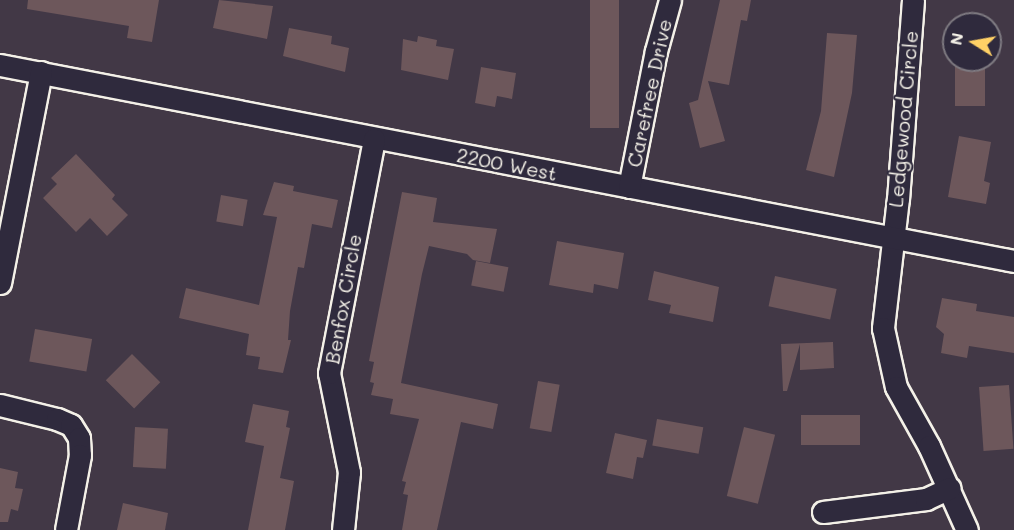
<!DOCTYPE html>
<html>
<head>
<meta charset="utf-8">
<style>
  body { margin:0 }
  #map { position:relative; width:1014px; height:530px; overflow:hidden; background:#423846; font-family:Mali,sans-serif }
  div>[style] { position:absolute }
  .building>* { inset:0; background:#6d575b; transform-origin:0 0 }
  .roads { filter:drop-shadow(2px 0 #f4f1e8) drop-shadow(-2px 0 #f4f1e8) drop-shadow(0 2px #f4f1e8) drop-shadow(0 -2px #f4f1e8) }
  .minor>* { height:21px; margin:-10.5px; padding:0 10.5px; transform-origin:10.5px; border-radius:10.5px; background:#2f2a3d }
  span { translate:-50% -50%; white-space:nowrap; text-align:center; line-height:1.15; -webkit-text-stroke:4.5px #2f2a3d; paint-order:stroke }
  .street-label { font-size:20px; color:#f4f1e8 }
  .north { position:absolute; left:942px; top:12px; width:60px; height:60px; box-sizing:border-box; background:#2f2a3d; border:2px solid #7e7a81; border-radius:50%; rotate:281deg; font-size:16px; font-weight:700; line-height:24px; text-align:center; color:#f4f1e8 }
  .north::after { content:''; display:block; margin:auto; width:21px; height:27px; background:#ffd166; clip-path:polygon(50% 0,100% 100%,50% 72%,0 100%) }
</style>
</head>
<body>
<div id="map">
  <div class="building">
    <i style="clip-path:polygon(28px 0,159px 0,152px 42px,127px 38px,129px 26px,27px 9px)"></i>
    <i style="clip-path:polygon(219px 0,273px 6px,267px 39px,213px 28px)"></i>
    <i style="left:590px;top:0;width:29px;height:128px"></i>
    <i style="clip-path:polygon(720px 0,751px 0,747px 21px,741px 20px,729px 85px,708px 81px,725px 141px,700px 148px,689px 103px,698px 100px)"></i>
    <i style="clip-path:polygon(289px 28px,332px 36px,331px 44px,349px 48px,345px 72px,283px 56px)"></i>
    <i style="clip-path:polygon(827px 33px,857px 35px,852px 93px,834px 177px,806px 170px,821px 111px)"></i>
    <i style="clip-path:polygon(418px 36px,437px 40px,436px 46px,454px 49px,448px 80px,401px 70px,403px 39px,417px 42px)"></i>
    <i style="left:955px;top:60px;width:30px;height:46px"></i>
    <i style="clip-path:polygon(481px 67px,516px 73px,512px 99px,497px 96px,495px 107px,475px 103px)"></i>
    <i style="clip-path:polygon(959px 136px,991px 142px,984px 181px,990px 183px,986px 204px,948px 197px)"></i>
    <i style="clip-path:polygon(76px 154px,115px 195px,112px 199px,128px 215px,107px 236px,90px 218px,76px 232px,43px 198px,57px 184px,51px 178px)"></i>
    <i style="clip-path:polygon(274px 182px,294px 186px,293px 191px,338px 200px,332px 228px,312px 224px,304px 268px,298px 267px,290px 311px,288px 340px,291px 340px,283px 373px,258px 369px,260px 357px,246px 355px,249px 334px,179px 318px,186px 288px,259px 305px,277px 217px,263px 215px)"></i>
    <i style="clip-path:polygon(402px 192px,437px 198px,433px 222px,497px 229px,490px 263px,473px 260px,467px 254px,429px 246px,422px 274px,401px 383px,498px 404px,493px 429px,461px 422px,437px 530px,402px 530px,408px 495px,403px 494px,406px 482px,402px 481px,419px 419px,390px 414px,393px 399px,371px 395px,374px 383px,370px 382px,374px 362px,369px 361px)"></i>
    <i style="left:221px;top:195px;width:27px;height:27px;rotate:10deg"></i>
    <i style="clip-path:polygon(557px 241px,624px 253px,618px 289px,594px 284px,593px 293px,549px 285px)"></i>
    <i style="left:476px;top:261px;width:33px;height:25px;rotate:11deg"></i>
    <i style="clip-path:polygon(654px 271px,719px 287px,713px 322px,669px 313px,671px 305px,648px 300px)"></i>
    <i style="left:775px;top:276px;width:63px;height:31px;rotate:12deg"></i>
    <i style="clip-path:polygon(942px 298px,977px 304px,976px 311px,1014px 317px,1014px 353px,969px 346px,967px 358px,941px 353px,944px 334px,936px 327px)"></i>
    <i style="left:35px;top:329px;width:58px;height:33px;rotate:10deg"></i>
    <i style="clip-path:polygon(833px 342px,834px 368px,800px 370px,800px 344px,787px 391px,783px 391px,781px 344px)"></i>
    <i style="left:132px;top:354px;width:40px;height:37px;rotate:45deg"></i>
    <i style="left:538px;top:381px;width:22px;height:48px;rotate:10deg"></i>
    <i style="left:1009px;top:385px;width:64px;height:30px;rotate:86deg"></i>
    <i style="clip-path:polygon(253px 404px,289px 411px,286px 427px,290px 428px,280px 478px,294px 481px,285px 530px,248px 530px,264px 446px,245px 442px)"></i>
    <i style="left:860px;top:415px;width:30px;height:59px;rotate:90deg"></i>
    <i style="left:657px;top:419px;width:47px;height:27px;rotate:10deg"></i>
    <i style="left:135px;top:427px;width:33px;height:40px;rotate:3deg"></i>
    <i style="left:744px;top:427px;width:32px;height:71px;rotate:14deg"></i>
    <i style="clip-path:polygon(615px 433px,647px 440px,643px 458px,637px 457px,633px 479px,606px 473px)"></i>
    <i style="clip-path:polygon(0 468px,18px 472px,15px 488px,23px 489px,18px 511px,11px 509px,8px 522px,0 522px)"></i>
    <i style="clip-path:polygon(123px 503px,168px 513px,165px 530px,117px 530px)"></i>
  </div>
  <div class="roads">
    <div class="minor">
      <i style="left:913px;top:0;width:199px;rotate:94.3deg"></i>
      <i style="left:898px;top:198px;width:131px;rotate:96.6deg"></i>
      <i style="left:883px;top:328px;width:60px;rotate:77.6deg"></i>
      <i style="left:896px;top:387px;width:68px;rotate:60.8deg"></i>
      <i style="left:929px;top:446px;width:92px;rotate:65.7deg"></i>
      <i style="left:0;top:65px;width:1033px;rotate:10.94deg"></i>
      <i style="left:629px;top:187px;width:139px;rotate:-78.8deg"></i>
      <i style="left:656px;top:51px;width:53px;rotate:-74.6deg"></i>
      <i style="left:0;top:283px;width:215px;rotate:-79deg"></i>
      <i style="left:0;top:405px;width:59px;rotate:13.8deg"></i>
      <i style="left:57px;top:419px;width:15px;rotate:23deg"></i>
      <i style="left:71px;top:425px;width:15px;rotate:58deg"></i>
      <i style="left:79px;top:438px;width:17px;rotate:87deg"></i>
      <i style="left:80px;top:455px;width:76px;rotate:100.6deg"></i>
      <i style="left:823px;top:512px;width:104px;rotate:-7.2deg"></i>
      <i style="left:926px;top:499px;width:26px;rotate:-25deg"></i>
      <i style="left:343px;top:530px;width:58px;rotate:-84.1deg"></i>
      <i style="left:349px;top:472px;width:101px;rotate:-101.4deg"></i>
      <i style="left:329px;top:373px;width:238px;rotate:-79.1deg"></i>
    </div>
  </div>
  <div class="street-label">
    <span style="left:649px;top:93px;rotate:-78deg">Carefree Drive</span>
    <span style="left:903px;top:119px;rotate:-85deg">Ledgewood Circle</span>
    <span style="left:507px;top:164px;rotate:11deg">2200 West</span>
    <span style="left:343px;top:299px;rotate:-80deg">Benfox Circle</span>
  </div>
  <div class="north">N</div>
</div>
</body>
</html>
